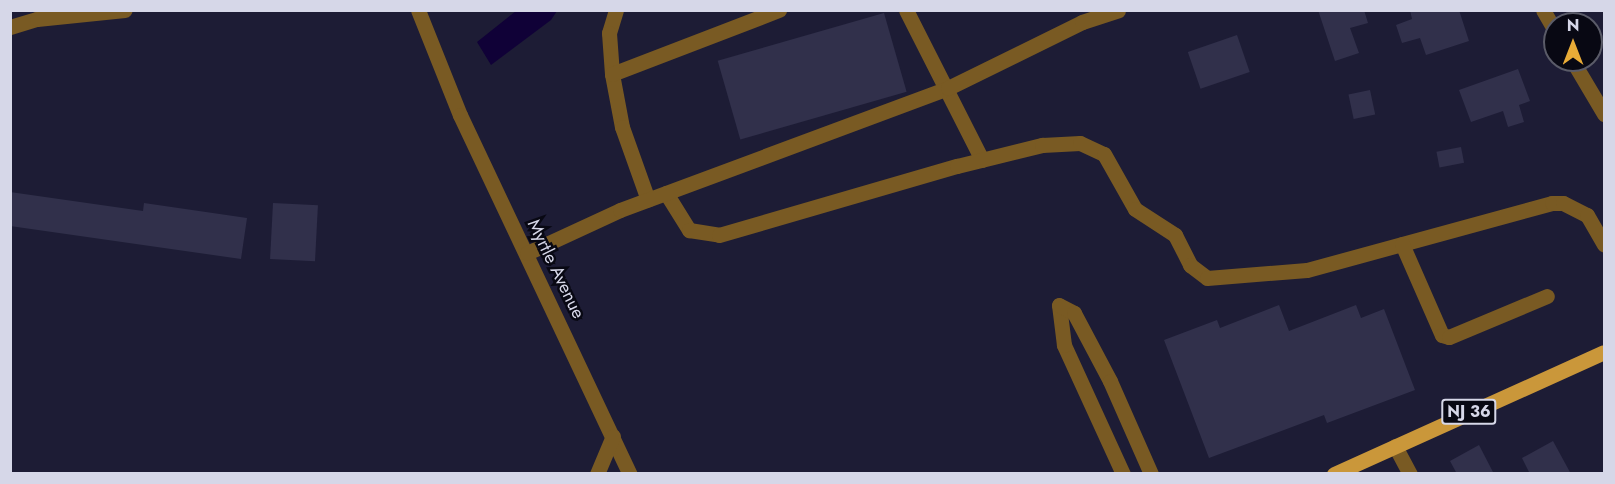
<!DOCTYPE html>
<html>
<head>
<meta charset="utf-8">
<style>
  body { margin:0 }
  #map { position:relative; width:1615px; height:484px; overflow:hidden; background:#1d1c35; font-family:Jost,sans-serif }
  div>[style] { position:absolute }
  .water>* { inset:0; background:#100137 }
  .building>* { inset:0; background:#31304b; transform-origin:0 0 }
  .minor>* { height:15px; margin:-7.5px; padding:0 7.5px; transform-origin:7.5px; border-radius:7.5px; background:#795a23 }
  .major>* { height:15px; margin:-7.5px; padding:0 7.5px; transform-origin:7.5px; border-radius:7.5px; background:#ca973a }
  span { translate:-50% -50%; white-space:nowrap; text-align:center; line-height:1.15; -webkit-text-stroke:5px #080813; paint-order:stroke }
  .shield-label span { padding:2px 4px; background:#080813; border:2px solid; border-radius:4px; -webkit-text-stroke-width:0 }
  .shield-label { font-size:16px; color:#d6d7e8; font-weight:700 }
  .street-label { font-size:18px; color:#d6d7e8 }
  .frame { position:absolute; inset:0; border:12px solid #d6d7e8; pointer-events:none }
  .north { position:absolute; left:1543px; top:12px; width:60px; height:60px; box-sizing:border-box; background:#080813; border:2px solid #5a5b68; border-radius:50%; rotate:0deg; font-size:16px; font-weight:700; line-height:24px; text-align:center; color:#d6d7e8 }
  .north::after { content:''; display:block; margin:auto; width:21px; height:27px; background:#e8ab37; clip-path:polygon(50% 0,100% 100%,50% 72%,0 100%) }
</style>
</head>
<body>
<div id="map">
  <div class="water">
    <i style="clip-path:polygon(516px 11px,557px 11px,551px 20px,491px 65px,477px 42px)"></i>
  </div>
  <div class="building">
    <i style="clip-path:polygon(1318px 10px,1364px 10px,1368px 23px,1350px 28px,1359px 53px,1335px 61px)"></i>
    <i style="clip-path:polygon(1410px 10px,1459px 10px,1469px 41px,1426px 55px,1420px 38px,1402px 43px,1396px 25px,1412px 19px)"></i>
    <i style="left:884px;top:13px;width:82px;height:173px;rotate:74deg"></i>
    <i style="left:1237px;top:35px;width:39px;height:52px;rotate:71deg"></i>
    <i style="clip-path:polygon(1518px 69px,1530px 101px,1519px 105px,1524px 122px,1508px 127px,1503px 111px,1471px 122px,1459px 90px)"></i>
    <i style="left:1370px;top:90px;width:25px;height:22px;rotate:78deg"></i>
    <i style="left:1461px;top:147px;width:16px;height:25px;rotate:79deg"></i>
    <i style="clip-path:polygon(10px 192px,143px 211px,144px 203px,247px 218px,241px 259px,10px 226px)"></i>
    <i style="left:273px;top:203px;width:45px;height:56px;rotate:3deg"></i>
    <i style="clip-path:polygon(1279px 305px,1289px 331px,1356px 305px,1361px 318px,1384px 309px,1415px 390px,1327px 423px,1324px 415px,1209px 458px,1164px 340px,1217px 320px,1220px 328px)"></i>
    <i style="clip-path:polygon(1553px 441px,1571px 474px,1530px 474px,1522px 458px)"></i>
    <i style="clip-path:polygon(1479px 445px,1494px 474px,1457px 474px,1450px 461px)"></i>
  </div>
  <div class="minor">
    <i style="left:418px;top:10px;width:113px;rotate:68.2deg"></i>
    <i style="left:460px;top:115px;width:397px;rotate:64.7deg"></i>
    <i style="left:616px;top:10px;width:24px;rotate:107deg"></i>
    <i style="left:609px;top:33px;width:41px;rotate:85.8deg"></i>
    <i style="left:612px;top:74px;width:54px;rotate:79.3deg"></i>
    <i style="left:622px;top:127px;width:77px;rotate:70.4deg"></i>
    <i style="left:906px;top:10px;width:168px;rotate:63.1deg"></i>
    <i style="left:1543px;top:10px;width:24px;rotate:60deg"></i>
    <i style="left:10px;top:27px;width:28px;rotate:-17deg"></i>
    <i style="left:37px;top:19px;width:88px;rotate:-5.8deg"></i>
    <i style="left:1572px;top:60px;width:63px;rotate:59.3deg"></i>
    <i style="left:612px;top:74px;width:179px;rotate:-21deg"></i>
    <i style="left:666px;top:193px;width:44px;rotate:58.1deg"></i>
    <i style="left:689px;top:230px;width:30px;rotate:9deg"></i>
    <i style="left:719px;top:235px;width:248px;rotate:-16.2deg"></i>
    <i style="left:957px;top:166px;width:88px;rotate:-13.9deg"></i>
    <i style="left:1042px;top:145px;width:38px;rotate:-3deg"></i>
    <i style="left:1080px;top:143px;width:26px;rotate:25deg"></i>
    <i style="left:1104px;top:154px;width:63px;rotate:60.6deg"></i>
    <i style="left:1135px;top:209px;width:48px;rotate:33deg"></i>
    <i style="left:1175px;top:235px;width:34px;rotate:63deg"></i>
    <i style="left:1190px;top:265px;width:21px;rotate:37deg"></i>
    <i style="left:1207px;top:278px;width:100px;rotate:-4.6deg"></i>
    <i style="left:1307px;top:270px;width:254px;rotate:-15.3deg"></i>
    <i style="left:1552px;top:203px;width:11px"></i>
    <i style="left:1563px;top:203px;width:27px;rotate:27deg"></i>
    <i style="left:1587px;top:215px;width:34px;rotate:60deg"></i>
    <i style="left:1402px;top:244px;width:99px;rotate:66.3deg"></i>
    <i style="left:1442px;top:335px;width:7px;rotate:16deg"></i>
    <i style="left:1449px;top:337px;width:106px;rotate:-22.7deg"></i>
    <i style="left:527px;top:253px;width:102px;rotate:-24.8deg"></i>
    <i style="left:620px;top:210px;width:350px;rotate:-20.4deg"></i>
    <i style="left:948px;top:88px;width:149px;rotate:-26.2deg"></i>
    <i style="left:1082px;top:22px;width:38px;rotate:-18deg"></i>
    <i style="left:1395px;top:446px;width:32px;rotate:62deg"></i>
    <i style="left:597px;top:474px;width:41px;rotate:-67.2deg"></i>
    <i style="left:1123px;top:474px;width:142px;rotate:-114.6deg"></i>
    <i style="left:1064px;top:345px;width:40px;rotate:-97.1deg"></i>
    <i style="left:1059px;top:305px;width:17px;rotate:28deg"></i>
    <i style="left:1074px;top:313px;width:77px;rotate:62.1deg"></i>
    <i style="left:1110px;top:381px;width:102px;rotate:66.2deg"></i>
  </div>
  <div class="major">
    <i style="left:1334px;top:474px;width:296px;rotate:-24.3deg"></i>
  </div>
  <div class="shield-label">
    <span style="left:1469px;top:412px">NJ 36</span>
  </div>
  <div class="street-label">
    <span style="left:556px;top:269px;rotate:64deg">Myrtle Avenue</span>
  </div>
  <div class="frame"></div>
  <div class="north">N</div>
</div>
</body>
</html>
